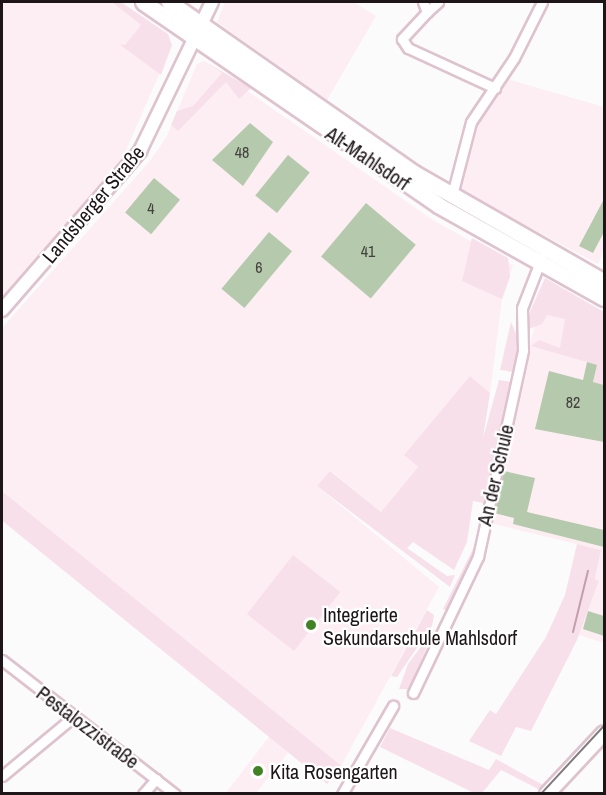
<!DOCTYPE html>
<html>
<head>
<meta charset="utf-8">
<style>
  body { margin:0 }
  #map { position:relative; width:606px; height:795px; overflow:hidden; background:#fbfbfb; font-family:"Archivo Narrow",sans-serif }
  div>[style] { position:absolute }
  .built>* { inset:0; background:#fdeef4 }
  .green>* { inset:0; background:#f8e0ea; transform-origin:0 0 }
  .stream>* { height:2px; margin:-1px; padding:0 1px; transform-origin:1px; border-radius:1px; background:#c29fae }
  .building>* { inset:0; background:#b5caad; transform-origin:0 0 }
  .roads { filter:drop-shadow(2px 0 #dec3cf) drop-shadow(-2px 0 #dec3cf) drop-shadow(0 2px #dec3cf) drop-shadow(0 -2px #dec3cf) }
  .minor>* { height:9px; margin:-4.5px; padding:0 4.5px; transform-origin:4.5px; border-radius:4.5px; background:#fff }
  .tertiary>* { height:12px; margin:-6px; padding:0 6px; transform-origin:6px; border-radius:6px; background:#fff }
  .secondary>* { height:14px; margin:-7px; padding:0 7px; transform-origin:7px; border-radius:7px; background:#fff }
  .primary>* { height:15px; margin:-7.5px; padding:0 7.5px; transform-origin:7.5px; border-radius:7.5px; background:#fff }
  .tram>* { height:1.5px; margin:-0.75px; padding:0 0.75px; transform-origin:0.75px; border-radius:0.75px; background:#817c7e }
  .dots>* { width:16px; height:16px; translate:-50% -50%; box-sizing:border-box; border:3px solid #fff; border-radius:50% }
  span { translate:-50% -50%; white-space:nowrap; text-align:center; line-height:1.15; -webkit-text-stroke:4.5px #fff; paint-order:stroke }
  .number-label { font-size:16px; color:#44423e }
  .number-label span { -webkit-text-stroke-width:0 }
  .street-label { font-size:20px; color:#1e1519 }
  .poi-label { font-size:20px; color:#1e1519 }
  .left { translate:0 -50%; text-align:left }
  .frame { position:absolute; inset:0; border:3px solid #1e1519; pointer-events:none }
</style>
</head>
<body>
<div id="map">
  <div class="built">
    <i style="clip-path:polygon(2px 2px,113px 2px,172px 45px,120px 164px,2px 298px)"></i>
    <i style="clip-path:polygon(225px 2px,353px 2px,376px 16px,327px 100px,217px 22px)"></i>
    <i style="clip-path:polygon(204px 61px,433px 220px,513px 265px,502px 299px,490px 393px,470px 376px,404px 455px,418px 467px,381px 512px,331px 471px,317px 486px,439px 587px,341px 766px,2px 491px,2px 328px,149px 162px,166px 138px,197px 64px)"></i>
    <i style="clip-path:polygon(507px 79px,604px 107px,604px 250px,598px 264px,458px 189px,474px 122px)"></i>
    <i style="clip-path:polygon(560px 293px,604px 373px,604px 643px,579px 635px,599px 581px,595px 580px,601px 550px,490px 523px,536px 319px)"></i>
    <i style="clip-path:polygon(272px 733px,291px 749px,256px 793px,225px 794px)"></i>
  </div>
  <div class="green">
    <i style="clip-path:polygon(112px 2px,121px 2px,168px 34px,172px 45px,161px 75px,119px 44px,125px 45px,141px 25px)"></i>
    <i style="clip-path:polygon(204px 61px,251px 88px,239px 99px,226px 82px,178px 131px,171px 125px,177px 111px,193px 106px,222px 73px)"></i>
    <i style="clip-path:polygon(472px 238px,508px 258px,510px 277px,502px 299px,462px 281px)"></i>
    <i style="clip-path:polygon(545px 278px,604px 312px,604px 385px,593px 382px,597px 365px,531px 346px,539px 340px,560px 348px,565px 319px,547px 315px,542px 324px,529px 329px,528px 316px)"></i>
    <i style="clip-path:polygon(511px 322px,520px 343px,513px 372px,500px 370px)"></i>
    <i style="clip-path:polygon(470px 376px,490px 393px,483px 438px,499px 380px,511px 382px,483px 503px,473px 501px,467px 542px,454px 570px,413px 542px,407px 548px,447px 576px,455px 575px,450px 587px,317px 486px,330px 471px,381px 512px,418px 467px,404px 455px)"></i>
    <i style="left:2px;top:491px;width:437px;height:23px;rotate:39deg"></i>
    <i style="clip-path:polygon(477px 541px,470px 576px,449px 611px,443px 609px)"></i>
    <i style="clip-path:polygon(577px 544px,601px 550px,595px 579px,599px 581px,577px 640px,531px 731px,516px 727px,501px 756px,469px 741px,490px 710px,496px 714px,546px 637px,565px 595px)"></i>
    <i style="left:293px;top:555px;width:60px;height:75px;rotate:38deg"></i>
    <i style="clip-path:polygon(427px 610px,434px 615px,432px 626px,397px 677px,391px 676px)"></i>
    <i style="clip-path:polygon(435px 628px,409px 689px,399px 689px,408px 664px)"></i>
    <i style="clip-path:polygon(390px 728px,489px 770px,496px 759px,543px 785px,538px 789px,501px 770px,482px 793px,474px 793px,380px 747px)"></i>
  </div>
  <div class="stream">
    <i style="left:573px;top:632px;width:63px;rotate:-76.2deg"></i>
  </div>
  <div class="building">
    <i style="clip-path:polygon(250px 123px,273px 142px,243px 186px,212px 160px)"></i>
    <i style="left:288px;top:155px;width:28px;height:52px;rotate:39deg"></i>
    <i style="left:154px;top:178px;width:34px;height:45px;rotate:40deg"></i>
    <i style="clip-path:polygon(604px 199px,604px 232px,593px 253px,579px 246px)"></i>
    <i style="left:366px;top:203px;width:65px;height:70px;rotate:40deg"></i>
    <i style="left:269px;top:232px;width:30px;height:74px;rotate:40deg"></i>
    <i style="clip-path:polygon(587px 362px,597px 365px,593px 382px,604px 385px,604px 442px,535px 429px,549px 371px,583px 380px)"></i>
    <i style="clip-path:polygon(504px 471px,535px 478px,527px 512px,604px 530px,604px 547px,513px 524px,514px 518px,494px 513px)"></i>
    <i style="clip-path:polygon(588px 611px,604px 616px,604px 636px,583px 629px)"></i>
  </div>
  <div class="roads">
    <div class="minor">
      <i style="left:423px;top:2px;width:11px;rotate:68deg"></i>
      <i style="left:427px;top:12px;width:37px;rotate:133deg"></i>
      <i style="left:402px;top:39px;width:11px;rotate:56deg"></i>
      <i style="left:408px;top:48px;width:96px;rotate:24.7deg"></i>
      <i style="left:427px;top:12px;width:15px;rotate:-42deg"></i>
      <i style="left:452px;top:195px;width:75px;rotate:-75.4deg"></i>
      <i style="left:471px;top:122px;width:77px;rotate:-56.1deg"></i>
      <i style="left:514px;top:58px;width:63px;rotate:-63.4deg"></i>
      <i style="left:2px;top:660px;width:219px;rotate:37.8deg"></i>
      <i style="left:413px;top:693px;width:151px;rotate:-64.5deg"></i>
      <i style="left:478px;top:557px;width:212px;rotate:-77.7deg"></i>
      <i style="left:523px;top:350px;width:42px;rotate:-91.4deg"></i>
      <i style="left:522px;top:308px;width:53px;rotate:-68.8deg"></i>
      <i style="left:2px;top:776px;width:92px;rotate:-39.7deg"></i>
      <i style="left:143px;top:794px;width:20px;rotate:-49deg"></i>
      <i style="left:342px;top:794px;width:102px;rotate:-59.9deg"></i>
    </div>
    <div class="tertiary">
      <i style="left:2px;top:310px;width:211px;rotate:-49deg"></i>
      <i style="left:140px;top:151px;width:165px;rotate:-64.2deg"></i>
    </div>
    <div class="secondary">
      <i style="left:547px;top:794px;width:83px;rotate:-46.9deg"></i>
    </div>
    <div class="primary">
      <i style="left:143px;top:2px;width:358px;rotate:34.5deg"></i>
      <i style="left:438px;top:205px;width:190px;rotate:29.3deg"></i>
      <i style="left:169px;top:2px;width:299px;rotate:34.9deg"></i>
      <i style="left:414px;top:173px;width:219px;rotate:29.8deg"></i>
    </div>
  </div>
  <div class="tram">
    <i style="left:541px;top:794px;width:93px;rotate:-47.2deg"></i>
  </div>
  <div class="dots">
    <i style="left:311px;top:625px;background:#418324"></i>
    <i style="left:258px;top:771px;background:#418324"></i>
  </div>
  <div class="number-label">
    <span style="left:242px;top:152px">48</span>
    <span style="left:151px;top:208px">4</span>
    <span style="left:368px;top:251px">41</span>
    <span style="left:259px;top:267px">6</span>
    <span style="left:573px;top:402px">82</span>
  </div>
  <div class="street-label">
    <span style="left:368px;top:158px;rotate:34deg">Alt-Mahlsdorf</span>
    <span style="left:93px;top:204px;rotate:-50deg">Landsberger Straße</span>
    <span style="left:495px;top:475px;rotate:-77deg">An der Schule</span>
    <span style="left:88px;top:727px;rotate:37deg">Pestalozzistraße</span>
  </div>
  <div class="poi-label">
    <span class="left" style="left:323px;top:626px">Integrierte<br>Sekundarschule Mahlsdorf</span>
    <span class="left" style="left:270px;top:771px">Kita Rosengarten</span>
  </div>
  <div class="frame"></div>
</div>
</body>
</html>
